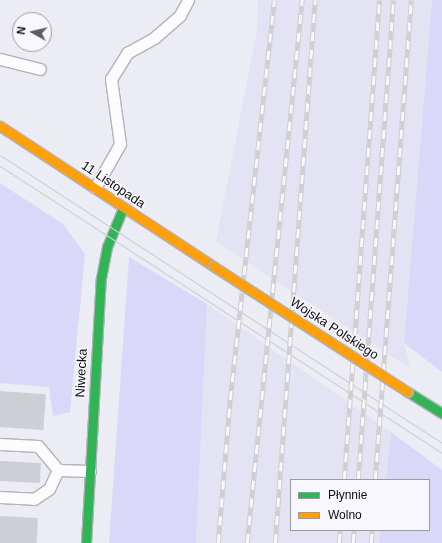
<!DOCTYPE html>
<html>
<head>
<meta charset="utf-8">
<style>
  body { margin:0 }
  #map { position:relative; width:442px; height:543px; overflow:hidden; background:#ececf5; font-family:Arial,sans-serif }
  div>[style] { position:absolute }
  .built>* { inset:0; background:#e3e3f4 }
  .green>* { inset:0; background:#d9d8f9 }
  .building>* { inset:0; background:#ceced5; transform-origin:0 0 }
  .roads { filter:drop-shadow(1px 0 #b2b2b9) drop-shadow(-1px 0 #b2b2b9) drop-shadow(0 1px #b2b2b9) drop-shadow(0 -1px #b2b2b9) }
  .lane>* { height:11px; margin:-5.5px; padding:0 5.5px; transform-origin:5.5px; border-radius:5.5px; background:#fcfcfe }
  .fast>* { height:9px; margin:-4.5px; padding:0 4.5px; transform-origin:4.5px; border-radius:4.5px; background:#30b455 }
  .slow>* { height:9px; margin:-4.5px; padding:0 4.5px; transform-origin:4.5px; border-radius:4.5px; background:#ff9f0a }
  .tram>* { height:1px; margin:-0.5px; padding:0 0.5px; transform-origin:0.5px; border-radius:0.5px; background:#cfcfd1 }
  .rail>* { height:4.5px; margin-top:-2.25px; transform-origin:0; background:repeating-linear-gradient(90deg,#f7f7fd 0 9px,#cfcfd1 0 18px); box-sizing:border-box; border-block:1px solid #cfcfd1 }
  .bridges { filter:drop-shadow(1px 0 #b2b2b9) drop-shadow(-1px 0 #b2b2b9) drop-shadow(0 1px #b2b2b9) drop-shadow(0 -1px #b2b2b9) }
  .slow-bridge>* { height:9px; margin:-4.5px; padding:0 4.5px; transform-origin:4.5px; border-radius:4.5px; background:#ff9f0a }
  span { translate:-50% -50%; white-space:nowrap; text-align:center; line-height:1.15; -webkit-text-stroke:3px #f7f7fd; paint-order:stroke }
  .street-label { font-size:13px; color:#0e0e13 }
  .legend { position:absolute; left:290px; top:479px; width:140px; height:52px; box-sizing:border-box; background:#f7f7fd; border:1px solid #9a9a9f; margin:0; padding:5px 7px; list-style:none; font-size:12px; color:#0e0e13 }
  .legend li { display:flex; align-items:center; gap:8px; height:20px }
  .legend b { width:20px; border:1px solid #9a9a9f }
  .north { position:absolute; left:12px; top:12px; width:40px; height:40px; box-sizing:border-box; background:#f7f7fd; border:1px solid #9a9a9f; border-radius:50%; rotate:278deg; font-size:11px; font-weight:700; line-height:16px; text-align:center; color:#0e0e13 }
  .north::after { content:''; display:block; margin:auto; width:14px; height:18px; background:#5c5c62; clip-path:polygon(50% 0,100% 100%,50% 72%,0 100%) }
</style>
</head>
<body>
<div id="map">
  <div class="built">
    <i style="clip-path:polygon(258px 0,432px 0,404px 343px,411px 369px,216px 242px,257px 29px)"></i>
    <i style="clip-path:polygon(207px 304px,391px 432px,386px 480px,291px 480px,291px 530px,380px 530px,379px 543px,196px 543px)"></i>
  </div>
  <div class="green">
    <i style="clip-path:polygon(432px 0,442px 0,442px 372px,404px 343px)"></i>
    <i style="clip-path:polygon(0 183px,63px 224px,85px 254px,70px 412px,53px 416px,49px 387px,0 383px)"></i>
    <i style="clip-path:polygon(129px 257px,207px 304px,196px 543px,109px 543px)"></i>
    <i style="clip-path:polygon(391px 432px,442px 470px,442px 543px,379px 543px,380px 530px,429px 530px,429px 480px,386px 480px)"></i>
  </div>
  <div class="building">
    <i style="left:0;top:391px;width:46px;height:36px;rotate:4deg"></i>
    <i style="left:0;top:461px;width:41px;height:20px;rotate:3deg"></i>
    <i style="left:0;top:516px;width:38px;height:27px;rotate:3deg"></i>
  </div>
  <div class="roads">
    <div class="lane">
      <i style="left:0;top:59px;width:41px;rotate:14deg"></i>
      <i style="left:95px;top:188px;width:51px;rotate:-60.4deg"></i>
      <i style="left:120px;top:144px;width:66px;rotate:-97.9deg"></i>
      <i style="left:111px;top:79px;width:31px;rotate:-58deg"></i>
      <i style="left:127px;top:53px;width:31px;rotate:-29deg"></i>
      <i style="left:154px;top:38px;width:35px;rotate:-41deg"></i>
      <i style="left:180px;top:15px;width:17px;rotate:-62deg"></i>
      <i style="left:0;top:444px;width:38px;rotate:3deg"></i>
      <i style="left:38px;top:446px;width:31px;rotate:50deg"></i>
      <i style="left:58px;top:470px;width:32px;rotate:2deg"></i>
      <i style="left:0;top:497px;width:34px;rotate:3deg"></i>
      <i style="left:34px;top:499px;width:18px;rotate:-34deg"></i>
      <i style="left:49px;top:489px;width:21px;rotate:-65deg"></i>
    </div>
    <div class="fast">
      <i style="left:408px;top:392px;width:40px;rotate:32deg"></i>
      <i style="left:86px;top:543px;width:265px;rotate:-86.8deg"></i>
      <i style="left:101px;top:278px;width:32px;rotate:-79deg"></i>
      <i style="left:107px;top:247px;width:42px;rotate:-67.7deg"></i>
    </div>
    <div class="slow">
      <i style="left:0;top:126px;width:255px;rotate:33.3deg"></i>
    </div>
  </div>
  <div class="tram">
    <i style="left:0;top:155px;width:528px;rotate:33.09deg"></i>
    <i style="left:0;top:166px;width:527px;rotate:33deg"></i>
  </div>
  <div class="rail">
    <i style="left:344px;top:480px;width:481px;rotate:-85.8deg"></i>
    <i style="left:358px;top:480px;width:481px;rotate:-85.8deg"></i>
    <i style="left:375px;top:480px;width:481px;rotate:-85.7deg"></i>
    <i style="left:218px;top:543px;width:144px;rotate:-85.2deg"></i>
    <i style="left:230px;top:400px;width:402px;rotate:-83.7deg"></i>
    <i style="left:247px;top:543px;width:546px;rotate:-84.22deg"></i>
    <i style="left:275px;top:543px;width:544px;rotate:-85.79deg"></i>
    <i style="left:339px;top:543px;width:13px;rotate:-86deg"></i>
    <i style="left:353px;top:543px;width:13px;rotate:-86deg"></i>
    <i style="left:371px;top:543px;width:13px;rotate:-86deg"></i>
  </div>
  <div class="bridges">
    <div class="slow-bridge">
      <i style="left:213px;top:266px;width:232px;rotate:32.9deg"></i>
    </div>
  </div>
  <div class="street-label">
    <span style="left:113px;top:185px;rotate:34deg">11 Listopada</span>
    <span style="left:334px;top:329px;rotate:33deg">Wojska Polskiego</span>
    <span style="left:82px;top:373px;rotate:-87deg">Niwecka</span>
  </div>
  <ul class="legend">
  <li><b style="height:5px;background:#30b455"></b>Płynnie</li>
  <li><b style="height:5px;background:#ff9f0a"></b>Wolno</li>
  </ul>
  <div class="north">N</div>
</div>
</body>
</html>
